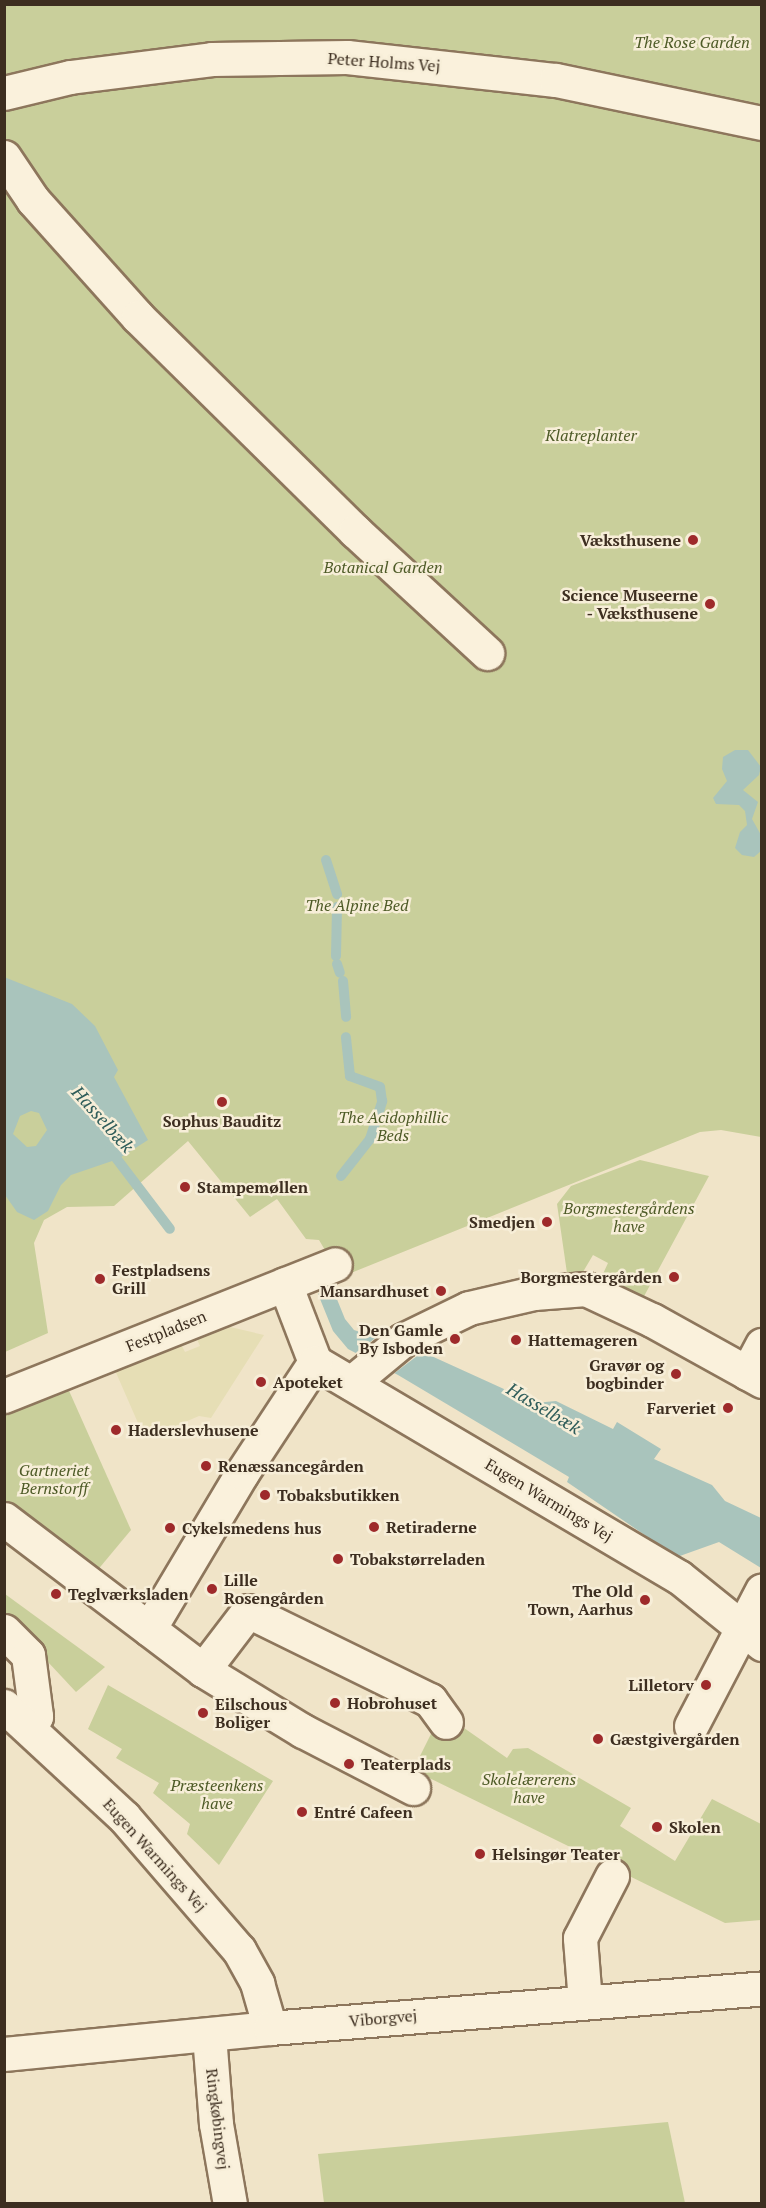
<!DOCTYPE html>
<html>
<head>
<meta charset="utf-8">
<style>
  body { margin:0 }
  #map { position:relative; width:766px; height:2208px; overflow:hidden; background:#f0e4c8; font-family:"PT Serif",serif }
  div>[style] { position:absolute }
  .farmland>* { inset:0; background:#e6deb5 }
  .green>* { inset:0; background:#c9cf9b }
  .water>* { inset:0; background:#a9c4bc }
  .pier>* { inset:0; background:#f0e4c8 }
  .stream>* { height:10px; margin:-5px; padding:0 5px; transform-origin:5px; border-radius:5px; background:#a9c4bc }
  .roads { filter:drop-shadow(2px 0 #8d765c) drop-shadow(-2px 0 #8d765c) drop-shadow(0 2px #8d765c) drop-shadow(0 -2px #8d765c) }
  .minor>* { height:33px; margin:-16.5px; padding:0 16.5px; transform-origin:16.5px; border-radius:16.5px; background:#faf1dc }
  .dots>* { width:16px; height:16px; translate:-50% -50%; box-sizing:border-box; border:3px solid #f7eed8; border-radius:50% }
  span { translate:-50% -50%; white-space:nowrap; text-align:center; line-height:1.15; -webkit-text-stroke:5px #f7eed8; paint-order:stroke }
  .park-label { font-size:16px; color:#4d5a26; font-style:italic }
  .street-label { font-size:16px; color:#3d2e20 }
  .poi-label { font-size:16px; color:#3d2e20; font-weight:700 }
  .right { translate:-100% -50%; text-align:right }
  .left { translate:0 -50%; text-align:left }
  .water-label { font-size:18px; color:#2f5d5a; font-style:italic }
  .frame { position:absolute; inset:0; border:6px solid #3d2e20; pointer-events:none }
</style>
</head>
<body>
<div id="map">
  <div class="farmland">
    <i style="clip-path:polygon(230px 1327px,264px 1335px,211px 1418px,199px 1416px,145px 1439px,114px 1368px,180px 1342px,185px 1352px,200px 1346px,195px 1335px)"></i>
  </div>
  <div class="green">
    <i style="clip-path:polygon(5px 5px,761px 5px,761px 1137px,721px 1130px,700px 1132px,341px 1277px,319px 1240px,306px 1239px,277px 1199px,250px 1217px,188px 1141px,114px 1206px,67px 1207px,44px 1220px,34px 1243px,48px 1333px,5px 1352px)"></i>
    <i style="clip-path:polygon(640px 1160px,709px 1176px,642px 1300px,602px 1276px,608px 1263px,593px 1255px,580px 1277px,567px 1273px,557px 1204px,571px 1186px)"></i>
    <i style="clip-path:polygon(66px 1384px,131px 1530px,96px 1572px,5px 1505px,5px 1410px)"></i>
    <i style="clip-path:polygon(5px 1594px,105px 1667px,76px 1692px,5px 1616px)"></i>
    <i style="clip-path:polygon(108px 1685px,273px 1781px,219px 1865px,187px 1834px,190px 1824px,153px 1793px,159px 1783px,116px 1758px,122px 1749px,88px 1729px)"></i>
    <i style="clip-path:polygon(454px 1721px,507px 1758px,513px 1749px,528px 1748px,631px 1808px,620px 1826px,675px 1861px,712px 1799px,761px 1824px,761px 1920px,725px 1923px,413px 1770px,432px 1732px)"></i>
    <i style="clip-path:polygon(668px 2122px,685px 2203px,324px 2203px,318px 2154px)"></i>
  </div>
  <div class="water">
    <i style="clip-path:polygon(735px 750px,748px 750px,761px 767px,759px 775px,743px 790px,758px 802px,752px 819px,761px 835px,761px 851px,754px 857px,742px 855px,735px 848px,740px 832px,747px 825px,745px 811px,739px 805px,716px 804px,713px 798px,727px 781px,722px 769px,723px 757px)"></i>
    <i style="clip-path:polygon(evenodd,4px 977px,72px 1004px,95px 1026px,118px 1070px,114px 1077px,148px 1140px,118px 1159px,71px 1175px,61px 1185px,48px 1211px,34px 1220px,17px 1212px,5px 1195px,4px 977px,31px 1111px,39px 1113px,47px 1130px,36px 1146px,27px 1147px,13px 1134px,20px 1116px,31px 1111px)"></i>
    <i style="clip-path:polygon(332px 1287px,345px 1319px,354px 1330px,427px 1354px,535px 1403px,556px 1401px,613px 1429px,617px 1422px,661px 1449px,654px 1459px,712px 1485px,725px 1501px,761px 1518px,761px 1568px,719px 1542px,677px 1557px,567px 1482px,569px 1477px,398px 1375px,348px 1349px,333px 1331px,318px 1294px)"></i>
  </div>
  <div class="pier">
    <i style="clip-path:polygon(382px 1333px,425px 1350px,392px 1375px,353px 1355px)"></i>
  </div>
  <div class="stream">
    <i style="left:326px;top:860px;width:36px;rotate:72deg"></i>
    <i style="left:336px;top:956px;width:49px;rotate:-88.8deg"></i>
    <i style="left:337px;top:964px;width:9px;rotate:72deg"></i>
    <i style="left:343px;top:981px;width:36px;rotate:85deg"></i>
    <i style="left:110px;top:1150px;width:99px;rotate:52.8deg"></i>
    <i style="left:341px;top:1176px;width:47px;rotate:-51.9deg"></i>
    <i style="left:370px;top:1139px;width:40px;rotate:-72deg"></i>
    <i style="left:382px;top:1101px;width:14px;rotate:-98deg"></i>
    <i style="left:380px;top:1087px;width:32px;rotate:-160deg"></i>
    <i style="left:350px;top:1076px;width:39px;rotate:-96deg"></i>
  </div>
  <div class="roads">
    <div class="minor">
      <i style="left:4px;top:93px;width:68px;rotate:-13.6deg"></i>
      <i style="left:70px;top:77px;width:143px;rotate:-7.2deg"></i>
      <i style="left:212px;top:59px;width:135px;rotate:-0.8deg"></i>
      <i style="left:347px;top:57px;width:210px;rotate:6.3deg"></i>
      <i style="left:556px;top:80px;width:210px;rotate:11.8deg"></i>
      <i style="left:4px;top:157px;width:52px;rotate:56deg"></i>
      <i style="left:33px;top:200px;width:157px;rotate:48.1deg"></i>
      <i style="left:138px;top:317px;width:305px;rotate:44.6deg"></i>
      <i style="left:355px;top:531px;width:180px;rotate:42.7deg"></i>
      <i style="left:285px;top:1284px;width:84px;rotate:69deg"></i>
      <i style="left:315px;top:1362px;width:423px;rotate:30.6deg"></i>
      <i style="left:679px;top:1577px;width:107px;rotate:38.9deg"></i>
      <i style="left:747px;top:1373px;width:32px;rotate:-62deg"></i>
      <i style="left:351px;top:1383px;width:67px;rotate:-39.6deg"></i>
      <i style="left:403px;top:1340px;width:73px;rotate:-25.9deg"></i>
      <i style="left:469px;top:1308px;width:67px;rotate:-13deg"></i>
      <i style="left:534px;top:1293px;width:52px;rotate:-4.4deg"></i>
      <i style="left:586px;top:1289px;width:73px;rotate:25.2deg"></i>
      <i style="left:652px;top:1320px;width:126px;rotate:29deg"></i>
      <i style="left:4px;top:1396px;width:356px;rotate:-21.7deg"></i>
      <i style="left:4px;top:1519px;width:250px;rotate:37.2deg"></i>
      <i style="left:203px;top:1670px;width:117px;rotate:31.4deg"></i>
      <i style="left:303px;top:1731px;width:124px;rotate:27.4deg"></i>
      <i style="left:149px;top:1629px;width:182px;rotate:-59.2deg"></i>
      <i style="left:242px;top:1473px;width:133px;rotate:-56.7deg"></i>
      <i style="left:4px;top:1631px;width:34px;rotate:45deg"></i>
      <i style="left:28px;top:1655px;width:62px;rotate:82.5deg"></i>
      <i style="left:36px;top:1716px;width:13px;rotate:129deg"></i>
      <i style="left:203px;top:1670px;width:74px;rotate:-52.7deg"></i>
      <i style="left:248px;top:1611px;width:203px;rotate:26.1deg"></i>
      <i style="left:430px;top:1700px;width:27px;rotate:54deg"></i>
      <i style="left:4px;top:1706px;width:163px;rotate:42.8deg"></i>
      <i style="left:124px;top:1817px;width:176px;rotate:49.2deg"></i>
      <i style="left:239px;top:1950px;width:38px;rotate:61deg"></i>
      <i style="left:257px;top:1983px;width:47px;rotate:73.9deg"></i>
      <i style="left:691px;top:1726px;width:153px;rotate:-62.4deg"></i>
      <i style="left:585px;top:2002px;width:64px;rotate:-94.5deg"></i>
      <i style="left:580px;top:1938px;width:70px;rotate:-62.7deg"></i>
      <i style="left:209px;top:2035px;width:89px;rotate:85.5deg"></i>
      <i style="left:216px;top:2124px;width:81px;rotate:80.1deg"></i>
      <i style="left:4px;top:2054px;width:267px;rotate:-5.6deg"></i>
      <i style="left:270px;top:2028px;width:494px;rotate:-4.6deg"></i>
    </div>
  </div>
  <div class="dots">
    <i style="left:693px;top:540px;background:#9e2a2b"></i>
    <i style="left:710px;top:604px;background:#9e2a2b"></i>
    <i style="left:222px;top:1102px;background:#9e2a2b"></i>
    <i style="left:185px;top:1187px;background:#9e2a2b"></i>
    <i style="left:547px;top:1222px;background:#9e2a2b"></i>
    <i style="left:674px;top:1277px;background:#9e2a2b"></i>
    <i style="left:100px;top:1279px;background:#9e2a2b"></i>
    <i style="left:441px;top:1291px;background:#9e2a2b"></i>
    <i style="left:455px;top:1339px;background:#9e2a2b"></i>
    <i style="left:516px;top:1340px;background:#9e2a2b"></i>
    <i style="left:676px;top:1374px;background:#9e2a2b"></i>
    <i style="left:261px;top:1382px;background:#9e2a2b"></i>
    <i style="left:728px;top:1408px;background:#9e2a2b"></i>
    <i style="left:116px;top:1430px;background:#9e2a2b"></i>
    <i style="left:206px;top:1466px;background:#9e2a2b"></i>
    <i style="left:265px;top:1495px;background:#9e2a2b"></i>
    <i style="left:374px;top:1527px;background:#9e2a2b"></i>
    <i style="left:170px;top:1528px;background:#9e2a2b"></i>
    <i style="left:338px;top:1559px;background:#9e2a2b"></i>
    <i style="left:212px;top:1589px;background:#9e2a2b"></i>
    <i style="left:56px;top:1594px;background:#9e2a2b"></i>
    <i style="left:645px;top:1600px;background:#9e2a2b"></i>
    <i style="left:706px;top:1685px;background:#9e2a2b"></i>
    <i style="left:335px;top:1703px;background:#9e2a2b"></i>
    <i style="left:203px;top:1713px;background:#9e2a2b"></i>
    <i style="left:598px;top:1739px;background:#9e2a2b"></i>
    <i style="left:349px;top:1764px;background:#9e2a2b"></i>
    <i style="left:302px;top:1812px;background:#9e2a2b"></i>
    <i style="left:657px;top:1827px;background:#9e2a2b"></i>
    <i style="left:480px;top:1854px;background:#9e2a2b"></i>
  </div>
  <div class="park-label">
    <span style="left:692px;top:42px">The Rose Garden</span>
    <span style="left:591px;top:435px">Klatreplanter</span>
    <span style="left:383px;top:567px">Botanical Garden</span>
    <span style="left:357px;top:905px">The Alpine Bed</span>
    <span style="left:393px;top:1126px">The Acidophillic<br>Beds</span>
    <span style="left:629px;top:1217px">Borgmestergårdens<br>have</span>
    <span style="left:54px;top:1479px">Gartneriet<br>Bernstorff</span>
    <span style="left:529px;top:1788px">Skolelærerens<br>have</span>
    <span style="left:217px;top:1794px">Præsteenkens<br>have</span>
  </div>
  <div class="street-label">
    <span style="left:384px;top:62px;rotate:4deg">Peter Holms Vej</span>
    <span style="left:166px;top:1331px;rotate:-22deg">Festpladsen</span>
    <span style="left:549px;top:1500px;rotate:31deg">Eugen Warmings Vej</span>
    <span style="left:155px;top:1855px;rotate:48deg">Eugen Warmings Vej</span>
    <span style="left:383px;top:2018px;rotate:-5deg">Viborgvej</span>
    <span style="left:218px;top:2119px;rotate:83deg">Ringkøbingvej</span>
  </div>
  <div class="poi-label">
    <span class="right" style="left:681px;top:540px">Væksthusene</span>
    <span class="right" style="left:698px;top:604px">Science Museerne<br>- Væksthusene</span>
    <span style="left:222px;top:1121px">Sophus Bauditz</span>
    <span class="left" style="left:197px;top:1187px">Stampemøllen</span>
    <span class="right" style="left:535px;top:1222px">Smedjen</span>
    <span class="left" style="left:112px;top:1279px">Festpladsens<br>Grill</span>
    <span class="right" style="left:662px;top:1277px">Borgmestergården</span>
    <span class="right" style="left:429px;top:1291px">Mansardhuset</span>
    <span class="right" style="left:443px;top:1339px">Den Gamle<br>By Isboden</span>
    <span class="left" style="left:528px;top:1340px">Hattemageren</span>
    <span class="right" style="left:664px;top:1374px">Gravør og<br>bogbinder</span>
    <span class="left" style="left:273px;top:1382px">Apoteket</span>
    <span class="right" style="left:716px;top:1408px">Farveriet</span>
    <span class="left" style="left:128px;top:1430px">Haderslevhusene</span>
    <span class="left" style="left:218px;top:1466px">Renæssancegården</span>
    <span class="left" style="left:277px;top:1495px">Tobaksbutikken</span>
    <span class="left" style="left:386px;top:1527px">Retiraderne</span>
    <span class="left" style="left:182px;top:1528px">Cykelsmedens hus</span>
    <span class="left" style="left:350px;top:1559px">Tobakstørreladen</span>
    <span class="left" style="left:224px;top:1589px">Lille<br>Rosengården</span>
    <span class="right" style="left:633px;top:1600px">The Old<br>Town, Aarhus</span>
    <span class="left" style="left:68px;top:1594px">Teglværksladen</span>
    <span class="right" style="left:694px;top:1685px">Lilletorv</span>
    <span class="left" style="left:347px;top:1703px">Hobrohuset</span>
    <span class="left" style="left:215px;top:1713px">Eilschous<br>Boliger</span>
    <span class="left" style="left:610px;top:1739px">Gæstgivergården</span>
    <span class="left" style="left:361px;top:1764px">Teaterplads</span>
    <span class="left" style="left:314px;top:1812px">Entré Cafeen</span>
    <span class="left" style="left:669px;top:1827px">Skolen</span>
    <span class="left" style="left:492px;top:1854px">Helsingør Teater</span>
  </div>
  <div class="water-label">
    <span style="left:103px;top:1119px;rotate:48deg">Hasselbæk</span>
    <span style="left:544px;top:1408px;rotate:31deg">Hasselbæk</span>
  </div>
  <div class="frame"></div>
</div>
</body>
</html>
